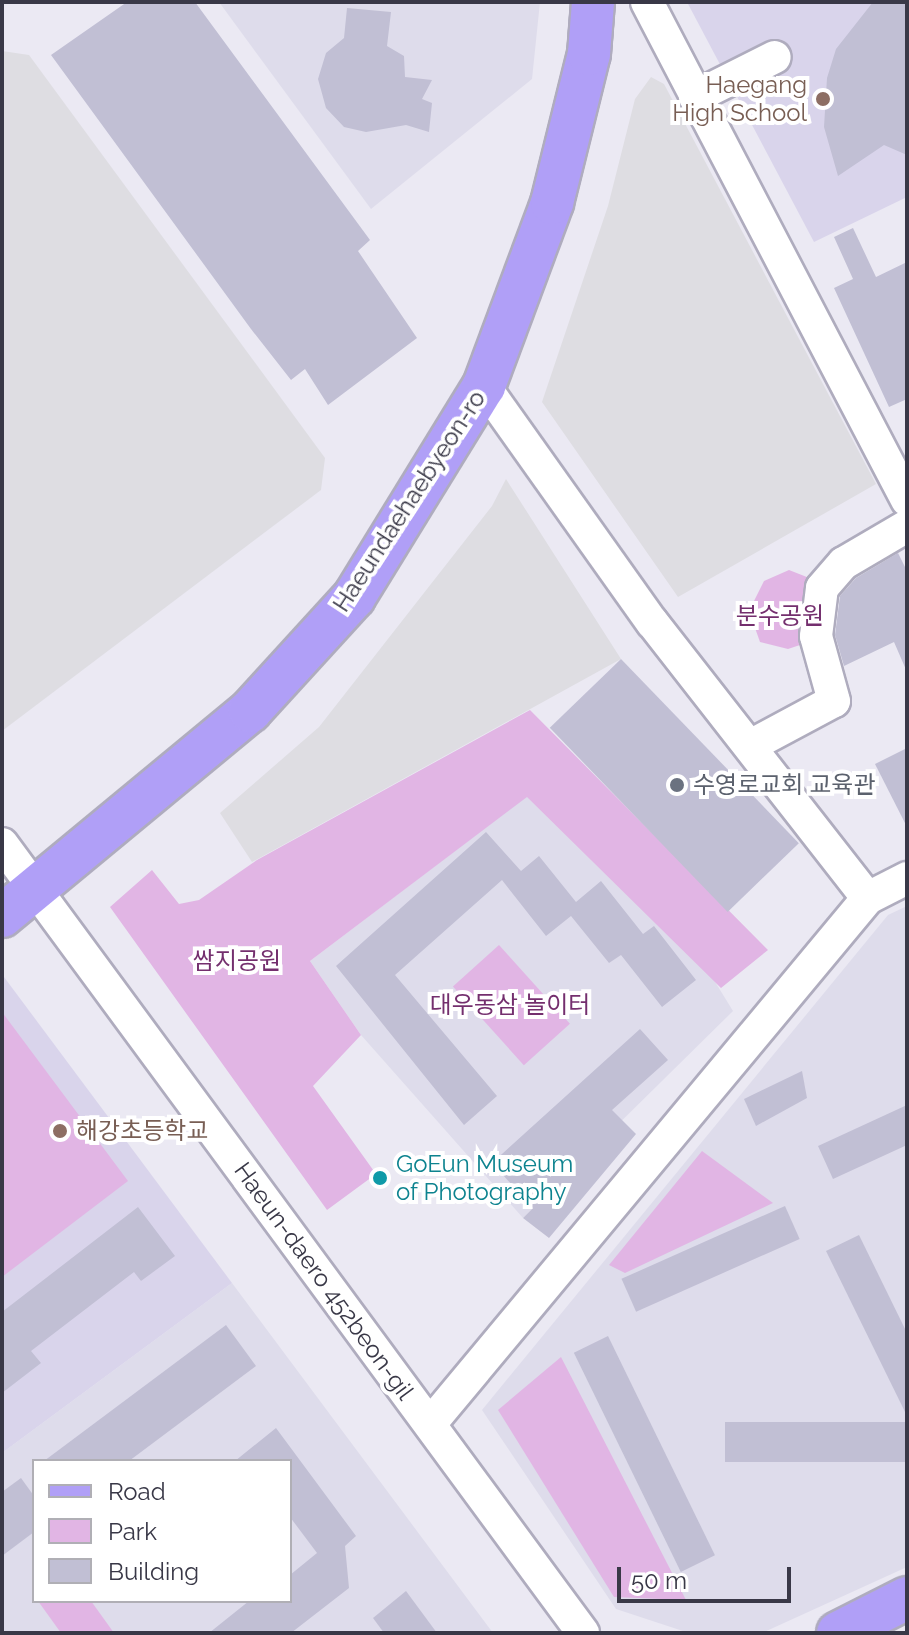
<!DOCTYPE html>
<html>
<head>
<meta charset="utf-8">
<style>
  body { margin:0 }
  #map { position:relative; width:909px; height:1635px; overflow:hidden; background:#ebe9f3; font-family:Raleway,"Noto Sans KR",sans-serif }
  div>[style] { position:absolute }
  .residential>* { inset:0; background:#dedceb }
  .education>* { inset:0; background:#d9d4eb }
  .green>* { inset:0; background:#e1b5e4; transform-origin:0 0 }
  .parking>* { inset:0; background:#dedde2 }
  .building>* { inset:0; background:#c1bfd4; transform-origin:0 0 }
  .roads { filter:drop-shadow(2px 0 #afacbe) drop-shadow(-2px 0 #afacbe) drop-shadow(0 2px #afacbe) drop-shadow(0 -2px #afacbe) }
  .minor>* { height:32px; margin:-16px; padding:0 16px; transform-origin:16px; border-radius:16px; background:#fff }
  .major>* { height:42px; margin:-21px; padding:0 21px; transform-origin:21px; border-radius:21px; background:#b09ff7 }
  .dots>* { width:22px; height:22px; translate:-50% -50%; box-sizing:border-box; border:4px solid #fff; border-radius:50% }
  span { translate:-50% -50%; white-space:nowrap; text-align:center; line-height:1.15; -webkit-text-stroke:8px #fff; paint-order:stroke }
  .education-label { font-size:24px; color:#785e54 }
  .right { translate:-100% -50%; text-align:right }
  .left { translate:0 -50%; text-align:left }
  .street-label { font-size:24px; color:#393847 }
  .park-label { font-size:24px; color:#742f6e }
  .worship-label { font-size:24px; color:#5b616d }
  .culture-label { font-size:24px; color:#0d838f }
  .frame { position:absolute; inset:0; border:4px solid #393847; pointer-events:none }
  .legend { position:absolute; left:32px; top:1459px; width:260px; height:144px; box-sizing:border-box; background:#fff; border:2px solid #b0afb5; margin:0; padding:10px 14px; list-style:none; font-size:24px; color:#393847 }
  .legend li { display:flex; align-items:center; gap:16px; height:40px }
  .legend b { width:40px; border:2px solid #b0afb5 }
  .scale { position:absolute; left:617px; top:1567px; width:174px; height:36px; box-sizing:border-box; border:4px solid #393847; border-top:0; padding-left:10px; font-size:24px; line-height:28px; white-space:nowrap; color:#393847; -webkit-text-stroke:6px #fff; paint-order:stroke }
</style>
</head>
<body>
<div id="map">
  <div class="residential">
    <i style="clip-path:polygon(219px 2px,540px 2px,532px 79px,371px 209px)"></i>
    <i style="clip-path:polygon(527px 796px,709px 972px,733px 1011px,523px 1218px,361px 1035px,310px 961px)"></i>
    <i style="clip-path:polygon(907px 906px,907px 1567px,762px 1633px,689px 1633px,616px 1609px,482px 1410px,888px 915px)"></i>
    <i style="clip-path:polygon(evenodd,232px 1283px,493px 1633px,2px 1633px,2px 1453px,232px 1283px,34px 1461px,290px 1461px,290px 1601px,34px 1601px,34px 1461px)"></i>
  </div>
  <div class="education">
    <i style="clip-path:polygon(687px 2px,907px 2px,907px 197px,814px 242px)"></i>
    <i style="clip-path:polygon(4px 977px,232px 1283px,2px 1453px,2px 979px)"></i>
  </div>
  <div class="green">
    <i style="clip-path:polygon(789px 570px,817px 581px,809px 642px,788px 649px,760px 642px,749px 611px,764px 581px)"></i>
    <i style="clip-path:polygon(530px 710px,768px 950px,721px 988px,527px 797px,310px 961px,361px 1035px,313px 1086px,376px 1174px,327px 1210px,110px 907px,152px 870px,179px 904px,199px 900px,257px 860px)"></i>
    <i style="left:499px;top:945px;width:106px;height:62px;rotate:48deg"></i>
    <i style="clip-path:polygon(2px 1012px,128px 1181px,2px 1277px)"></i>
    <i style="clip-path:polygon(702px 1151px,773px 1203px,625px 1273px,609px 1265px)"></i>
    <i style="clip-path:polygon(561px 1357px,686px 1600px,614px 1597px,498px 1410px)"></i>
    <i style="clip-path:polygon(38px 1601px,91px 1601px,114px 1633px,61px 1633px)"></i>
  </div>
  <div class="parking">
    <i style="clip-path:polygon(2px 51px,29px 55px,325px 458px,321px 490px,2px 731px)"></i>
    <i style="clip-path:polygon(651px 77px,664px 84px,876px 484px,678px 597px,542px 402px,608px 206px,635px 99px)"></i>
    <i style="clip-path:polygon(506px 479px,621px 659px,252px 862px,220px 813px,319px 727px,492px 506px)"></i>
  </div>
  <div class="building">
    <i style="clip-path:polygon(127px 2px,195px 2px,370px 240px,358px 251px,417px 338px,328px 405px,305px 369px,291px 380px,251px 329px,51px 55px)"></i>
    <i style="clip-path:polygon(873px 2px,907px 2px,907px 155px,884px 145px,838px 176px,824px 127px,827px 78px,836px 49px)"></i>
    <i style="clip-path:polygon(347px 8px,391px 12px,387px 46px,404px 56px,405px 77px,432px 80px,422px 99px,432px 103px,429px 132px,406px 125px,366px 132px,344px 127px,326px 108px,318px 79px,326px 53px,344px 38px)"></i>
    <i style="clip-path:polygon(853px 228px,876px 277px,907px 262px,907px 399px,889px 407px,834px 288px,853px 279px,834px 237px)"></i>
    <i style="clip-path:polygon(898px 553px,907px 571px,907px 672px,894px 642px,844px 666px,835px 635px,840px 596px,856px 578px)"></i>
    <i style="left:621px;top:659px;width:256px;height:99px;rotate:46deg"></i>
    <i style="clip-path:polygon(907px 748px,907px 827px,875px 764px)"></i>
    <i style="clip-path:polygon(486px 832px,521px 871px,539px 856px,576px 902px,601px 881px,643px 934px,654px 926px,696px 980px,662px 1007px,621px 955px,609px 963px,571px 916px,546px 936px,502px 880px,395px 975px,497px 1096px,464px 1125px,336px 966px)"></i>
    <i style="clip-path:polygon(640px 1029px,668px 1060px,612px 1110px,636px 1134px,549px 1238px,523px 1218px,533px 1208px,492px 1163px)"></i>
    <i style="clip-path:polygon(802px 1071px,807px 1098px,756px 1126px,744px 1099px)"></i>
    <i style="clip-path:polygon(907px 1105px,907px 1145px,833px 1179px,818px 1146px)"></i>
    <i style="left:785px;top:1206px;width:36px;height:179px;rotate:66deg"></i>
    <i style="clip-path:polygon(138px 1207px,175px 1256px,141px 1281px,134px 1272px,31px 1351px,41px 1363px,2px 1393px,2px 1312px)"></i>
    <i style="clip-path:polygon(859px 1235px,907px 1333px,907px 1416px,826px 1251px)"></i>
    <i style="clip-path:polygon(226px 1325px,256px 1366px,129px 1461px,44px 1461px)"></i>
    <i style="left:608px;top:1336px;width:244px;height:38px;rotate:64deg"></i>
    <i style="left:907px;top:1422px;width:40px;height:182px;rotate:90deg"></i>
    <i style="clip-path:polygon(276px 1428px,356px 1536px,345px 1546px,349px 1588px,291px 1633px,209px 1633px,249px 1601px,290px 1601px,290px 1575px,317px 1553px,290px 1517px,290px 1461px,235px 1461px)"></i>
    <i style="clip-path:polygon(21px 1478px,34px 1496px,34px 1532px,2px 1556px,2px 1492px)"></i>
    <i style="clip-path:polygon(406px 1591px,437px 1633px,384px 1633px,373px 1618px)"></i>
  </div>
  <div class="roads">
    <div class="minor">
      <i style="left:647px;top:2px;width:562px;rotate:62.43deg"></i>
      <i style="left:695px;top:97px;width:89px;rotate:-26.6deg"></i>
      <i style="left:484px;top:386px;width:290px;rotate:54.6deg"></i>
      <i style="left:652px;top:622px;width:350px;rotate:52deg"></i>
      <i style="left:750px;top:746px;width:95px;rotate:-28.2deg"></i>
      <i style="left:834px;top:701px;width:67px;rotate:-105.5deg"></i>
      <i style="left:816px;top:636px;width:48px;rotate:-82.9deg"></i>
      <i style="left:822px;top:588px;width:33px;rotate:-49deg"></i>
      <i style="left:844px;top:563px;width:73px;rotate:-30.4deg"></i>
      <i style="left:2px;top:844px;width:980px;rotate:53.63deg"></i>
      <i style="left:430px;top:1424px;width:684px;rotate:-50.22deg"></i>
      <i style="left:868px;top:898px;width:44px;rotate:-27.1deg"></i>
    </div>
    <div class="major">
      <i style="left:2px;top:916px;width:322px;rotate:-39.6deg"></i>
      <i style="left:250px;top:711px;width:154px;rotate:-47.6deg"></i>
      <i style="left:354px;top:597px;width:248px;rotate:-58.4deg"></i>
      <i style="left:484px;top:386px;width:195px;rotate:-69.6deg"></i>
      <i style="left:552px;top:203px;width:154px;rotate:-76.1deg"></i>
      <i style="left:589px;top:54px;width:52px;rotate:-85.6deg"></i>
      <i style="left:838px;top:1633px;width:77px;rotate:-26.9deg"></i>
    </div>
  </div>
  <div class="dots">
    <i style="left:823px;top:99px;background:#8d6e63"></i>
    <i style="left:677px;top:785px;background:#6b7280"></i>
    <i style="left:60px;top:1131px;background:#8d6e63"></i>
    <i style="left:380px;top:1178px;background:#0f9aa8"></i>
  </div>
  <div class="education-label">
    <span class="right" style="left:807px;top:99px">Haegang<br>High School</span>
    <span class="left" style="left:76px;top:1131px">해강초등학교</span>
  </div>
  <div class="street-label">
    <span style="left:409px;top:501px;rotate:-57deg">Haeundaehaebyeon-ro</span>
    <span style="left:324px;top:1281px;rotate:54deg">Haeun-daero 452beon-gil</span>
  </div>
  <div class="park-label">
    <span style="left:780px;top:616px">분수공원</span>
    <span style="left:237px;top:961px">쌈지공원</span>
    <span style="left:510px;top:1005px">대우동삼 놀이터</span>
  </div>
  <div class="worship-label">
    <span class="left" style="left:693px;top:785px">수영로교회 교육관</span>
  </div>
  <div class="culture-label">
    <span class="left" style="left:396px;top:1178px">GoEun Museum<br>of Photography</span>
  </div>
  <div class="frame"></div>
  <ul class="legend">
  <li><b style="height:10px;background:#b09ff7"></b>Road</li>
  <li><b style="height:22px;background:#e1b5e4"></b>Park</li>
  <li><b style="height:22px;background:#c1bfd4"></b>Building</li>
  </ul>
  <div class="scale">50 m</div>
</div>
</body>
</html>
